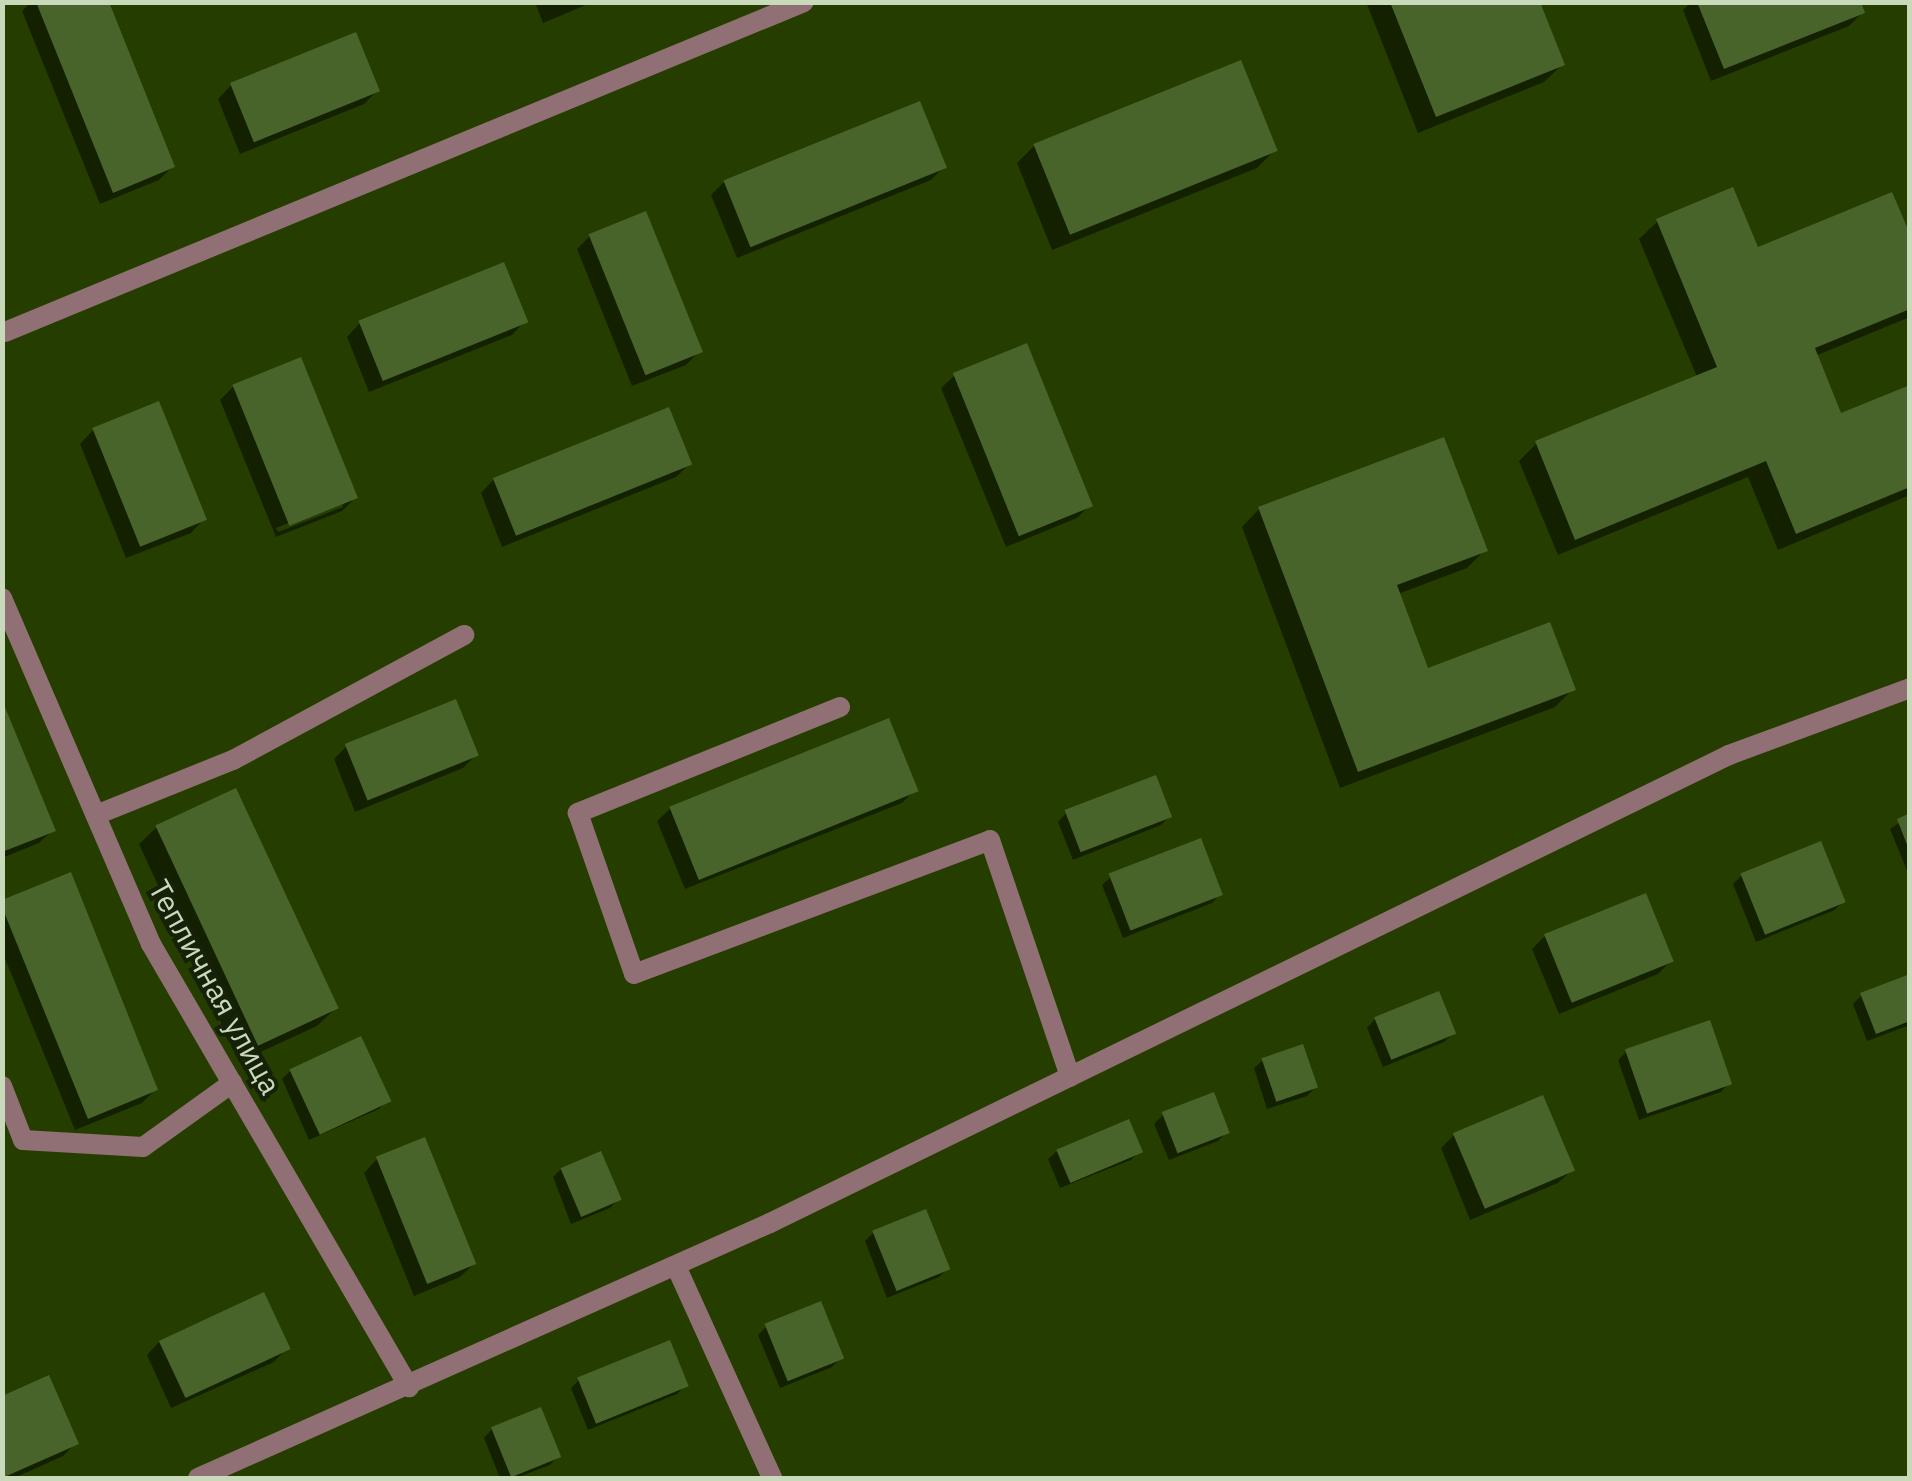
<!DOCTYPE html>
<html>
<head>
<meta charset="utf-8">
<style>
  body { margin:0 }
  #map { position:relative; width:1912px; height:1481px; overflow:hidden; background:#253e00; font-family:"IBM Plex Sans",sans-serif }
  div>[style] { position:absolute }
  .shadow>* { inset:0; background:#0007 }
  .building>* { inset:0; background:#49642b; transform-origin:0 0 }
  .service>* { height:20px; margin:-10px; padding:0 10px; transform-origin:10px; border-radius:10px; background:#907074 }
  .minor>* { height:20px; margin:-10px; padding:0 10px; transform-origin:10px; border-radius:10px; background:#907074 }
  span { translate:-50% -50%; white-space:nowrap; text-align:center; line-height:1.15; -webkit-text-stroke:8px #152109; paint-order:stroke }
  .street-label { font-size:30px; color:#c9dabb }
  .frame { position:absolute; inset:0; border:5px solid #c9dabb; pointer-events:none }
</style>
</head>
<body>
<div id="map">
  <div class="shadow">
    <i style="clip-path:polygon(31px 2px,106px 2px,172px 167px,159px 180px,100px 204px,22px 11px)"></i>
    <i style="clip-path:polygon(535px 2px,593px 2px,543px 23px)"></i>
    <i style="clip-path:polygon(1366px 2px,1537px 2px,1562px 65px,1544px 82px,1418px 133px)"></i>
    <i style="clip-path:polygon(1691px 2px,1858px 2px,1862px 13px,1849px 26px,1711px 81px,1683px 10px)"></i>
    <i style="clip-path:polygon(355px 36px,377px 91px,364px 104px,240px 154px,218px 99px,231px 85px)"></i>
    <i style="clip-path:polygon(1034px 146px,1275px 150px,1257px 168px,1052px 250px,1017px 163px)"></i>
    <i style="clip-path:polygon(944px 167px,931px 180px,737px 258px,711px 195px,725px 181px)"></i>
    <i style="clip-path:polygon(1732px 191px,1756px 250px,1910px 240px,1910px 317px,1815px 356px,1840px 417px,1910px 388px,1910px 495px,1778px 550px,1748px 477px,1558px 555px,1519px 461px,1536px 444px,1697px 377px,1639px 239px,1657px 222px)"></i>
    <i style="clip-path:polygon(590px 236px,700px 351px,686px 365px,632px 386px,577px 249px)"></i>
    <i style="clip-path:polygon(503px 266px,525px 321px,512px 335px,369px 392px,347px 337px,360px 323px)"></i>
    <i style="clip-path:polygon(955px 375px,1090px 505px,1077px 518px,1006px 547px,941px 388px)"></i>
    <i style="clip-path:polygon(evenodd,234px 386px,355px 498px,342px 511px,276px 537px,220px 400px,234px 386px,343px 502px,343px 507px,278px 532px,276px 528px,343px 502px)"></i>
    <i style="clip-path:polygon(157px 405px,204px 519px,191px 533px,126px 558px,80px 444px,93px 430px)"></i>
    <i style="clip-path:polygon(690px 464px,676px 477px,502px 547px,481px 493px,494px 479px)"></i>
    <i style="clip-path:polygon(1259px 509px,1485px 550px,1467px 568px,1398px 594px,1427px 671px,1573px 689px,1555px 707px,1340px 788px,1242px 527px)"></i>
    <i style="clip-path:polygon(2px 710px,53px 830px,39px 843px,2px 858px)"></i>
    <i style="clip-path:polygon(347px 746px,476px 755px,463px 768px,355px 812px,334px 759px)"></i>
    <i style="clip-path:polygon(915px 790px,902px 803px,685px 889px,657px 821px,671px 808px)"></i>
    <i style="clip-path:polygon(1066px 813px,1170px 816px,1161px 825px,1073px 860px,1058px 822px)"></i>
    <i style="clip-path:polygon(1910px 816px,1910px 878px,1890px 829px)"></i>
    <i style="clip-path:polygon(157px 827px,335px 1009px,317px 1026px,239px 1062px,139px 844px)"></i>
    <i style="clip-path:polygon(1741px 876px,1843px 901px,1835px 910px,1756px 942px,1733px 884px)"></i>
    <i style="clip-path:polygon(1111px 877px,1220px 894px,1212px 903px,1123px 938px,1102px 885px)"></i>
    <i style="clip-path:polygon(2px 902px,155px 1090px,142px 1103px,75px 1130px,2px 951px)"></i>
    <i style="clip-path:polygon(1545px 936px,1671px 961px,1658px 974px,1559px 1014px,1532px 949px)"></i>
    <i style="clip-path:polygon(1910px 977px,1910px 1025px,1867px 1041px,1853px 1004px,1862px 995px)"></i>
    <i style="clip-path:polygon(1375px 1019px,1453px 1034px,1444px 1042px,1383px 1067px,1367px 1028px)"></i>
    <i style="clip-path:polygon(1627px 1051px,1729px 1083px,1721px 1092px,1639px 1120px,1618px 1060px)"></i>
    <i style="clip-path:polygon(1263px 1060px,1315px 1088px,1307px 1096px,1267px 1109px,1254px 1068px)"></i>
    <i style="clip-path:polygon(290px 1071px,388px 1100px,379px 1109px,309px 1140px,282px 1079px)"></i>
    <i style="clip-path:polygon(1163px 1115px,1227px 1132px,1218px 1141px,1169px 1160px,1154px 1124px)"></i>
    <i style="clip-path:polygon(1454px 1135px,1572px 1170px,1558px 1183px,1470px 1220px,1441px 1148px)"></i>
    <i style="clip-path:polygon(1057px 1151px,1140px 1151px,1131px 1160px,1060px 1188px,1048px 1159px)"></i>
    <i style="clip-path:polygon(377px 1159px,474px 1264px,460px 1277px,414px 1296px,364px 1173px)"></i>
    <i style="clip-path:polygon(561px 1169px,619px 1199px,610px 1208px,571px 1224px,553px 1177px)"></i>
    <i style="clip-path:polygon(873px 1233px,947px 1269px,939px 1277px,887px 1298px,865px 1241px)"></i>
    <i style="clip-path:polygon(767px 1326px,841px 1358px,832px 1367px,780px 1388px,758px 1335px)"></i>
    <i style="clip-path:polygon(160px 1341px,287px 1348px,274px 1362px,171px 1408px,147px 1355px)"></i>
    <i style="clip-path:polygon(579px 1380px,686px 1385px,677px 1394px,588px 1430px,571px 1388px)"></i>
    <i style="clip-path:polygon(2px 1399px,76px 1443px,63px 1456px,14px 1478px,2px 1478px)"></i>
    <i style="clip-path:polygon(492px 1429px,558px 1456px,550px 1465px,516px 1478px,500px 1478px,484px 1438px)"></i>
  </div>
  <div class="building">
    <i style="clip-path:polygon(36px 2px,109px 2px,175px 167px,113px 193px)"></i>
    <i style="clip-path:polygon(1390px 2px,1540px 2px,1565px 65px,1436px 117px)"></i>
    <i style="clip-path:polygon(1697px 2px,1861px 2px,1865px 13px,1724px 69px)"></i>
    <i style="left:356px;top:32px;width:64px;height:136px;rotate:68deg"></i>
    <i style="left:1241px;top:60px;width:98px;height:224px;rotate:68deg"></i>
    <i style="left:920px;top:101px;width:72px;height:212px;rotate:68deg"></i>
    <i style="clip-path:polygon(1733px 187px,1758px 247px,1892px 192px,1910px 234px,1910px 309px,1815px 348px,1841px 413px,1910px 385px,1910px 487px,1796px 534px,1766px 461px,1575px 540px,1535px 441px,1717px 367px,1656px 219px)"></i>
    <i style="left:646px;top:211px;width:152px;height:62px;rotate:68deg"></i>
    <i style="left:504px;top:262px;width:65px;height:157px;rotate:68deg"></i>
    <i style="left:1027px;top:343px;width:176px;height:80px;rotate:68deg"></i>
    <i style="left:301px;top:357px;width:152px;height:74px;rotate:68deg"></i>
    <i style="left:159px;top:401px;width:128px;height:72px;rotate:68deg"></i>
    <i style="left:669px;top:407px;width:62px;height:190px;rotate:68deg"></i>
    <i style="clip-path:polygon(1444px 437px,1488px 551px,1397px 585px,1428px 668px,1550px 622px,1576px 690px,1358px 772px,1258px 507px)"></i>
    <i style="left:456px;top:699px;width:61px;height:120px;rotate:68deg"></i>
    <i style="clip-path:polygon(2px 700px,56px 831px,2px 852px)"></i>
    <i style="left:889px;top:718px;width:79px;height:237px;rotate:68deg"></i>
    <i style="left:1156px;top:775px;width:45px;height:98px;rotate:69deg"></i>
    <i style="left:236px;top:788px;width:243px;height:89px;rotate:65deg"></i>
    <i style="clip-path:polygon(1910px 813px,1910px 850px,1909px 850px,1897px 819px)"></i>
    <i style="left:1201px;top:838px;width:61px;height:99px;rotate:69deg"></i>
    <i style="left:1821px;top:841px;width:66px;height:87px;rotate:68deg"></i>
    <i style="clip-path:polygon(71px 872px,158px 1090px,88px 1119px,2px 907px,2px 900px)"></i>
    <i style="left:1646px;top:893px;width:74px;height:110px;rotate:68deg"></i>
    <i style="clip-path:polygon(1910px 974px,1910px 1021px,1876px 1034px,1860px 993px)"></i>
    <i style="left:1439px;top:991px;width:46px;height:70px;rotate:68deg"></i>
    <i style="left:1710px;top:1020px;width:68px;height:90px;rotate:71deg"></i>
    <i style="left:361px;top:1036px;width:72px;height:79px;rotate:65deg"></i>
    <i style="left:1303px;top:1044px;width:46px;height:44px;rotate:71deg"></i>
    <i style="left:1214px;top:1092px;width:44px;height:56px;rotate:69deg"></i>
    <i style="left:1543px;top:1095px;width:82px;height:98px;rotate:67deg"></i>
    <i style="left:1129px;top:1119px;width:36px;height:79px;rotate:67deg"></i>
    <i style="left:425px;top:1137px;width:137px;height:53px;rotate:68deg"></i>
    <i style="left:601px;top:1151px;width:53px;height:44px;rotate:67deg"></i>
    <i style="left:926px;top:1209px;width:65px;height:58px;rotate:68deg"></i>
    <i style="left:264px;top:1292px;width:63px;height:116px;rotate:65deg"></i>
    <i style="left:821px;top:1301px;width:62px;height:61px;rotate:68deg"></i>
    <i style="left:670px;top:1340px;width:50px;height:100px;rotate:68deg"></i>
    <i style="clip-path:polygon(49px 1375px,79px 1444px,2px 1478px,2px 1396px)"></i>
    <i style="left:541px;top:1407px;width:54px;height:54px;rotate:68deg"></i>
  </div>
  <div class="service">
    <i style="left:840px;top:707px;width:283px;rotate:158deg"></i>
    <i style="left:578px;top:813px;width:170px;rotate:70.8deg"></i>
    <i style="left:634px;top:974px;width:380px;rotate:-20.6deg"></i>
    <i style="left:990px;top:840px;width:250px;rotate:71.3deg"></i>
    <i style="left:676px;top:1266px;width:233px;rotate:65.6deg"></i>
    <i style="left:198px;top:1478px;width:626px;rotate:-24.03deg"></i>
    <i style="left:770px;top:1223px;width:1067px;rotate:-26.01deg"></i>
    <i style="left:1729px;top:755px;width:193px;rotate:-20.3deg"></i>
  </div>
  <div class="minor">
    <i style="left:5px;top:332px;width:864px;rotate:-22.44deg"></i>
    <i style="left:2px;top:598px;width:377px;rotate:66.7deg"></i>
    <i style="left:151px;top:944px;width:513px;rotate:59.78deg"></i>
    <i style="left:96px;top:815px;width:148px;rotate:-21.9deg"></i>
    <i style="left:233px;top:760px;width:263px;rotate:-28.4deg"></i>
    <i style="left:2px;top:1086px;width:58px;rotate:68.7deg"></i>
    <i style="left:23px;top:1140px;width:120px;rotate:3.3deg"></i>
    <i style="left:143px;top:1147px;width:110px;rotate:-35.7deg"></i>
  </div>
  <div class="street-label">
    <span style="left:215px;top:987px;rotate:61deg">Тепличная улица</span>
  </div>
  <div class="frame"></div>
</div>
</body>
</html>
